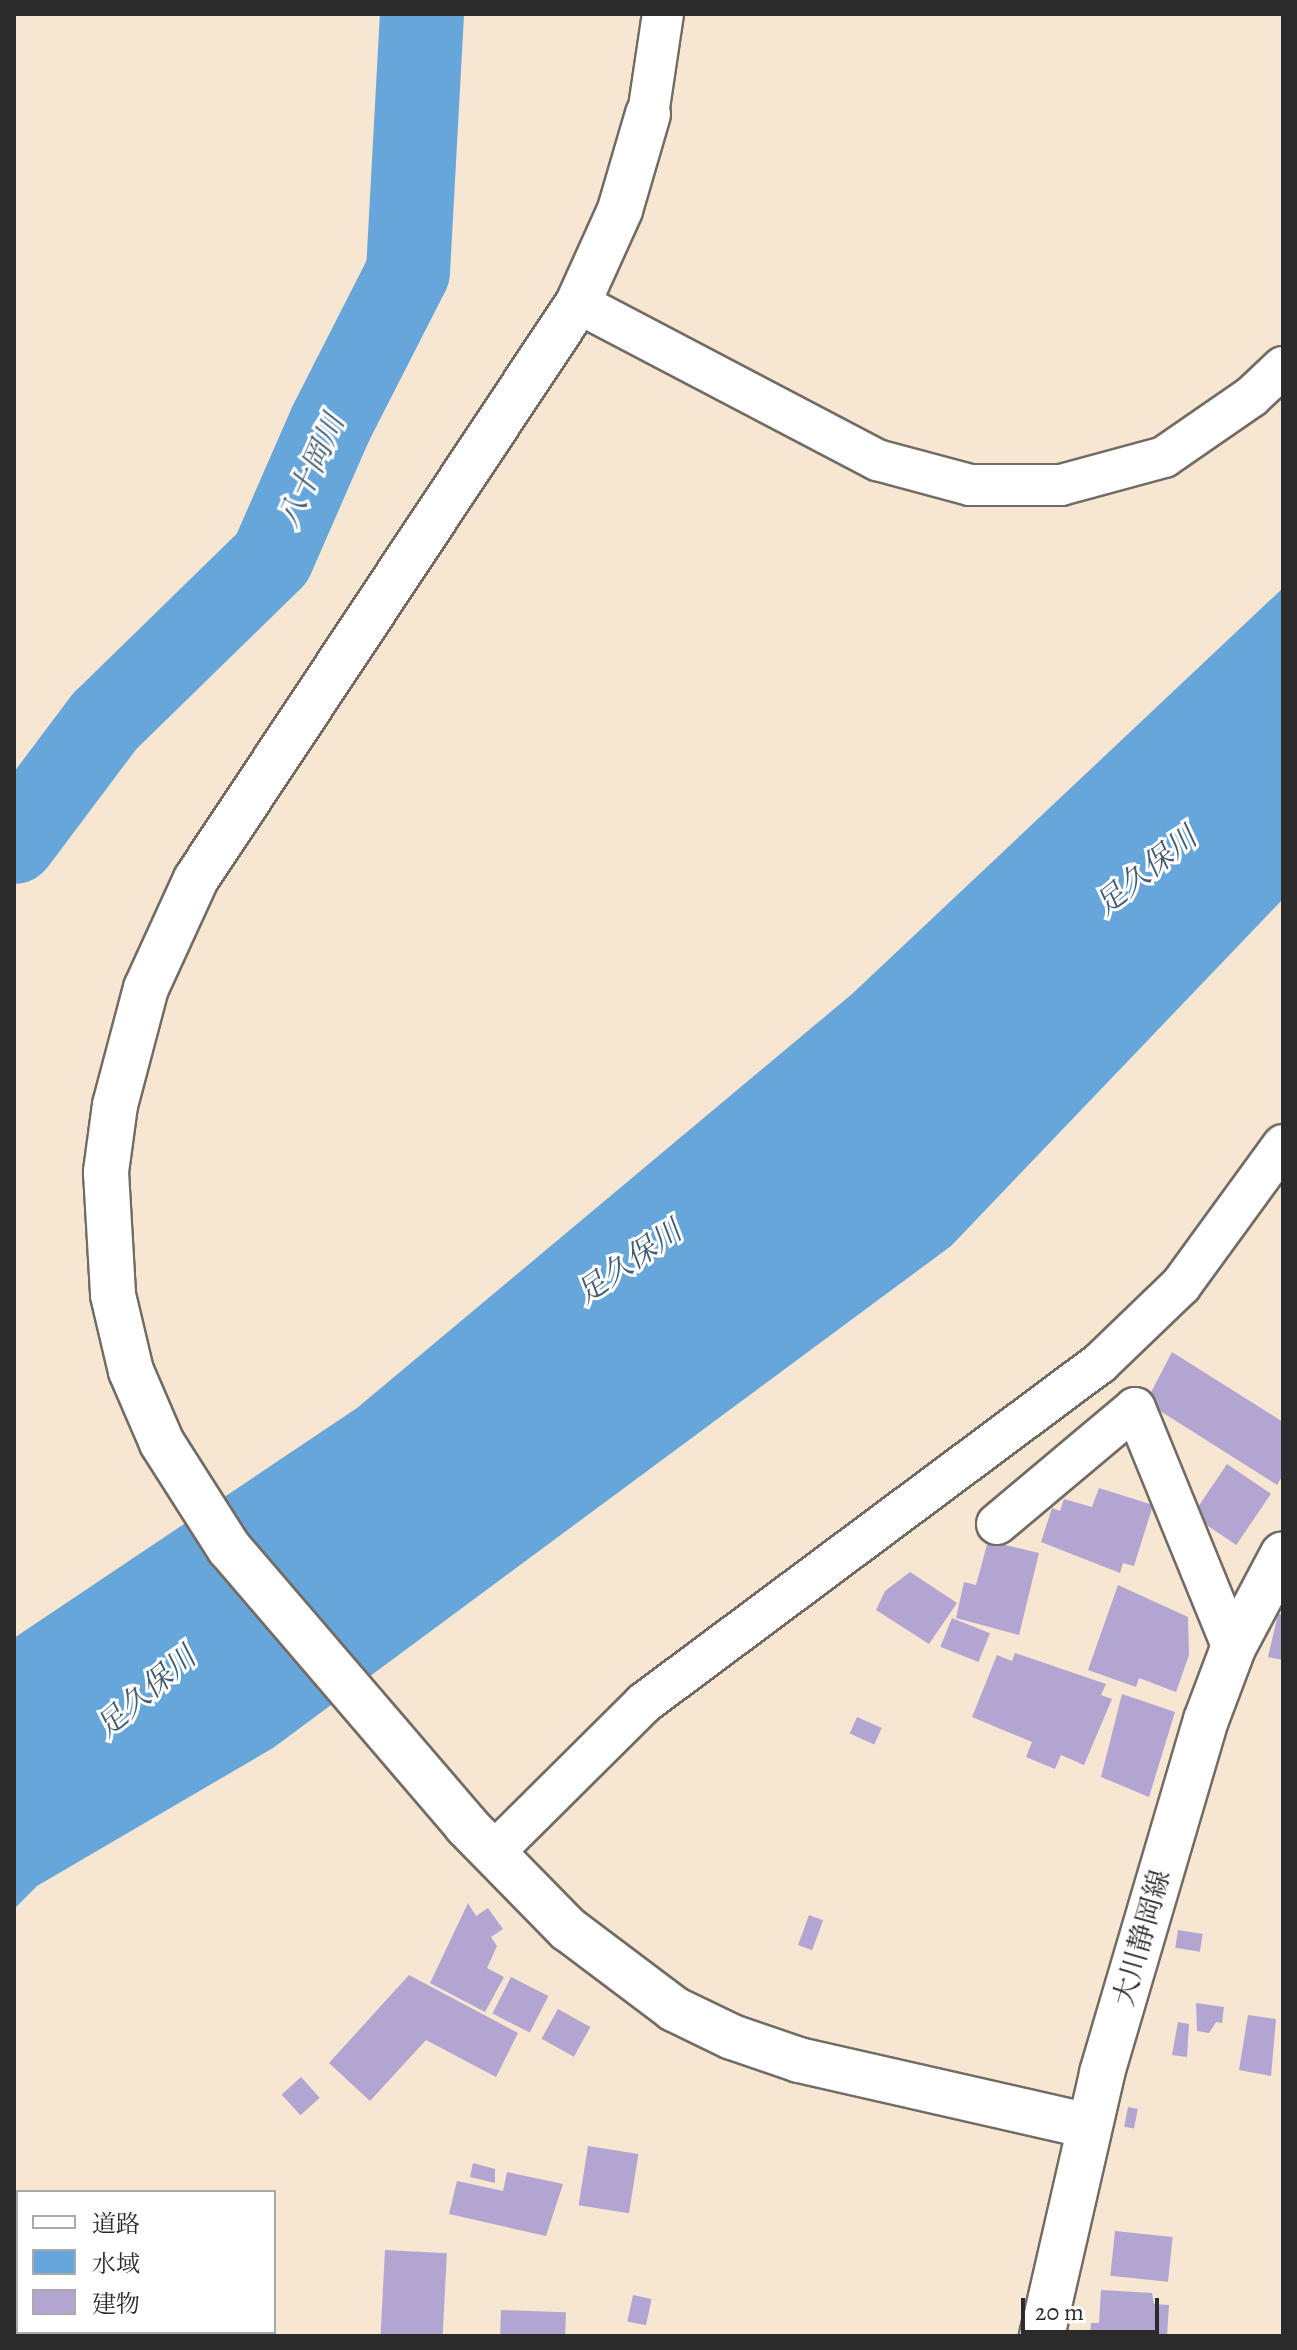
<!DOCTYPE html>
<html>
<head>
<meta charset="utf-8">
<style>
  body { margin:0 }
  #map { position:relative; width:1297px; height:2350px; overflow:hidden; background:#f7e6d1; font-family:Alegreya,"Noto Serif JP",serif }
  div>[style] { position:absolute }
  .water>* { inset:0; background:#67a6da }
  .river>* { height:84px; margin:-42px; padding:0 42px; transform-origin:42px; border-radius:42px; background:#67a6da }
  .building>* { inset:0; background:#b3a5d1; transform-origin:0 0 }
  .roads { filter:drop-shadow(2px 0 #726c65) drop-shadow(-2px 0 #726c65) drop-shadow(0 2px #726c65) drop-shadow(0 -2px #726c65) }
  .minor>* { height:40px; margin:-20px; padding:0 20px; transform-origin:20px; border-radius:20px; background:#fff }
  .tertiary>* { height:44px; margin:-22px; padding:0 22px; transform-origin:22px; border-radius:22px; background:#fff }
  .secondary>* { height:44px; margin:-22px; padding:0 22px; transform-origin:22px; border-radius:22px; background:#fff }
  span { translate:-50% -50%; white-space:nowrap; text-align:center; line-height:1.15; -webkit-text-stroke:6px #fff; paint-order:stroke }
  .street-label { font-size:28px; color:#2b2b2b }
  .water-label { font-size:30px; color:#435c71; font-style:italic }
  .frame { position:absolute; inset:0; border:16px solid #2b2b2b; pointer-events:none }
  .legend { position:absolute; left:16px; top:2190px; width:260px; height:144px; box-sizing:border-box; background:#fff; border:2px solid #aaa; margin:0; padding:10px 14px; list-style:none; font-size:24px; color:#2b2b2b }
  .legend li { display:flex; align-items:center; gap:16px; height:40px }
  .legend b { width:40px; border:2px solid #aaa }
  .scale { position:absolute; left:1021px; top:2298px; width:138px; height:36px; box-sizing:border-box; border:4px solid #2b2b2b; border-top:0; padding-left:10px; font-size:24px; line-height:28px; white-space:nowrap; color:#2b2b2b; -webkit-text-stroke:6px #fff; paint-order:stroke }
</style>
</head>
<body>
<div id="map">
  <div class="water">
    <i style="clip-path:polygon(1283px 588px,1283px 899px,951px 1246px,273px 1748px,37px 1886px,14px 1909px,14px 1638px,357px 1408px,852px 994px)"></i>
  </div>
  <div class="river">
    <i style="left:14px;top:842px;width:151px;rotate:-53.1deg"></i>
    <i style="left:105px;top:721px;width:233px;rotate:-44.3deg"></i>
    <i style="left:272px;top:558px;width:147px;rotate:-66.4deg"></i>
    <i style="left:331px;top:423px;width:169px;rotate:-63deg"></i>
    <i style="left:408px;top:272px;width:258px;rotate:-86.9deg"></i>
  </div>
  <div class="building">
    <i style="clip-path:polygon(1172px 1352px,1283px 1422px,1283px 1475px,1277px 1485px,1146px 1402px)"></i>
    <i style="left:1227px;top:1464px;width:53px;height:62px;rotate:34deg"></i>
    <i style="clip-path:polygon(1099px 1488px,1153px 1505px,1134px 1566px,1123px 1563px,1120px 1573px,1041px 1542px,1052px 1508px,1060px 1511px,1064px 1499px,1092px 1507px)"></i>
    <i style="clip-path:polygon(988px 1541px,1039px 1553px,1019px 1635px,956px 1618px,964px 1582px,976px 1585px)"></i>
    <i style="clip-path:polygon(910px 1572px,957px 1603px,929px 1644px,876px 1610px,885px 1591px)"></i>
    <i style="clip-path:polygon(1118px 1585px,1188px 1617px,1189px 1655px,1176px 1692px,1139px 1678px,1136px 1687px,1088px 1670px)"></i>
    <i style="clip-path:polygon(1278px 1614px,1283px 1615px,1283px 1660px,1268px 1657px)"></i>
    <i style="left:952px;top:1618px;width:41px;height:31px;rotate:22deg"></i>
    <i style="clip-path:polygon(1015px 1653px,1106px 1684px,1101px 1695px,1112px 1699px,1084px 1765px,1061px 1755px,1055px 1769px,1026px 1757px,1032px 1742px,972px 1717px,997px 1655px,1012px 1661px)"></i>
    <i style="clip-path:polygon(1122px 1694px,1175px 1712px,1149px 1797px,1101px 1777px)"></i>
    <i style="left:857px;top:1717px;width:27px;height:18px;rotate:24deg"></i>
    <i style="clip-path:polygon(468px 1903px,476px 1916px,488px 1908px,503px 1929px,491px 1937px,497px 1946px,487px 1968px,504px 1977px,485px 2012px,430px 1983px)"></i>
    <i style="left:809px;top:1915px;width:15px;height:32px;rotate:20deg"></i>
    <i style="left:1178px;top:1930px;width:25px;height:18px;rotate:9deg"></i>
    <i style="clip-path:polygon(409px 1975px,518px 2033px,496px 2077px,426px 2040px,370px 2101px,329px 2063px)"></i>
    <i style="left:511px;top:1977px;width:42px;height:41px;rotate:27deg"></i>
    <i style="clip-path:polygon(1196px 2003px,1224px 2007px,1222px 2023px,1216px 2022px,1209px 2033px,1197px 2031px)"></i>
    <i style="left:558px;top:2009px;width:37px;height:34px;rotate:29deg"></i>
    <i style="clip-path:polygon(1248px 2015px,1276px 2019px,1271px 2076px,1239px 2070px)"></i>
    <i style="clip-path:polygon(1178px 2022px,1189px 2024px,1187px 2057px,1172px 2055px)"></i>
    <i style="left:301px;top:2077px;width:28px;height:26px;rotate:48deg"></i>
    <i style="left:1128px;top:2107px;width:10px;height:20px;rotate:11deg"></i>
    <i style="left:588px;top:2146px;width:51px;height:60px;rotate:9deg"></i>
    <i style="clip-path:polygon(473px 2163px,495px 2169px,495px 2183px,470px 2177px)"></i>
    <i style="clip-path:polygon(507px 2172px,563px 2184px,546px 2236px,449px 2214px,457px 2181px,503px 2191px)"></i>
    <i style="left:1115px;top:2231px;width:58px;height:45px;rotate:6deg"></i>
    <i style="left:385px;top:2250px;width:62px;height:86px;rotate:3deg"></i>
    <i style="clip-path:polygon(1101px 2290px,1152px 2293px,1154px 2304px,1169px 2305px,1167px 2336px,1090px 2336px,1091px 2323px,1099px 2323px)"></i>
    <i style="left:633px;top:2295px;width:19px;height:27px;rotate:12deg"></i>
    <i style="left:501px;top:2310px;width:65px;height:26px;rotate:2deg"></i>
  </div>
  <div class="roads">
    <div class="minor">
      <i style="left:648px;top:114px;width:101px;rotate:-81.5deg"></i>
      <i style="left:578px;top:303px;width:338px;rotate:27.7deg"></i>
      <i style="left:877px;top:460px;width:96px;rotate:15deg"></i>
      <i style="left:970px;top:485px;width:91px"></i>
      <i style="left:1061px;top:485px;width:107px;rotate:-15.2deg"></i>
      <i style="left:1164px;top:457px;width:106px;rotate:-34.6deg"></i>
      <i style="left:1251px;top:397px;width:44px;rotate:-43.2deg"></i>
      <i style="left:997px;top:1524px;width:180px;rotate:-40deg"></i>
      <i style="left:1135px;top:1408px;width:259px;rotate:67.8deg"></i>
      <i style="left:493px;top:1853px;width:213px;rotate:-44.8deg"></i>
      <i style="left:644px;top:1703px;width:569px;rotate:-36.71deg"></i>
      <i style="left:1100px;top:1363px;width:112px;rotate:-43.9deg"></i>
      <i style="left:1181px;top:1285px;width:173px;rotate:-53.9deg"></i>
      <i style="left:51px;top:2332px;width:4px;rotate:63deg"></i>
    </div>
    <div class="tertiary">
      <i style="left:648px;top:114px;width:100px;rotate:106.3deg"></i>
      <i style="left:620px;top:210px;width:102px;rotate:114.3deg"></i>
      <i style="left:578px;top:303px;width:691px;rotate:123.55deg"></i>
      <i style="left:196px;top:879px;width:120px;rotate:114.6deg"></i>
      <i style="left:146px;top:988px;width:121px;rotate:104.8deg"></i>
      <i style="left:115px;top:1105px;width:68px;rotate:97.7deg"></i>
      <i style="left:106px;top:1172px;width:123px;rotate:86.7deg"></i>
      <i style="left:113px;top:1295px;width:78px;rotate:76.7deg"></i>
      <i style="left:131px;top:1371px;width:78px;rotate:66.7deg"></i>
      <i style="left:162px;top:1443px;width:125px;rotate:57.5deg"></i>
      <i style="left:229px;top:1548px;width:365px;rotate:49.4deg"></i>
      <i style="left:466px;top:1825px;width:146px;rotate:45.6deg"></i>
      <i style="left:568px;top:1929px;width:133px;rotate:37deg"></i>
      <i style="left:674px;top:2009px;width:64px;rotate:25.8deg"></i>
      <i style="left:732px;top:2037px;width:71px;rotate:18.9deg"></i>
      <i style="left:799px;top:2060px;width:297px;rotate:12.8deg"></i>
    </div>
    <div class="secondary">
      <i style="left:1042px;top:2336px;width:270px;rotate:-77.1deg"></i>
      <i style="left:1102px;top:2073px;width:368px;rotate:-73.6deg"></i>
      <i style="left:1206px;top:1720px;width:77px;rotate:-69.4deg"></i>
      <i style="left:1233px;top:1648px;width:106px;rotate:-62deg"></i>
    </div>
  </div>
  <div class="street-label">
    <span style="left:1142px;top:1938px;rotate:-74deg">大川静岡線</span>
  </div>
  <div class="water-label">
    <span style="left:311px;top:471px;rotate:-66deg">八十岡川</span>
    <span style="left:1146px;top:871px;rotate:-39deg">足久保川</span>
    <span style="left:629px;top:1262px;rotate:-35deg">足久保川</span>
    <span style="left:146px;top:1692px;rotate:-41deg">足久保川</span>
  </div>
  <div class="frame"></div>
  <ul class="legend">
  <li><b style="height:10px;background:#fff"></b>道路</li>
  <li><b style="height:22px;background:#67a6da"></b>水域</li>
  <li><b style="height:22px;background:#b3a5d1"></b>建物</li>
  </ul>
  <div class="scale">20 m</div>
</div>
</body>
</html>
